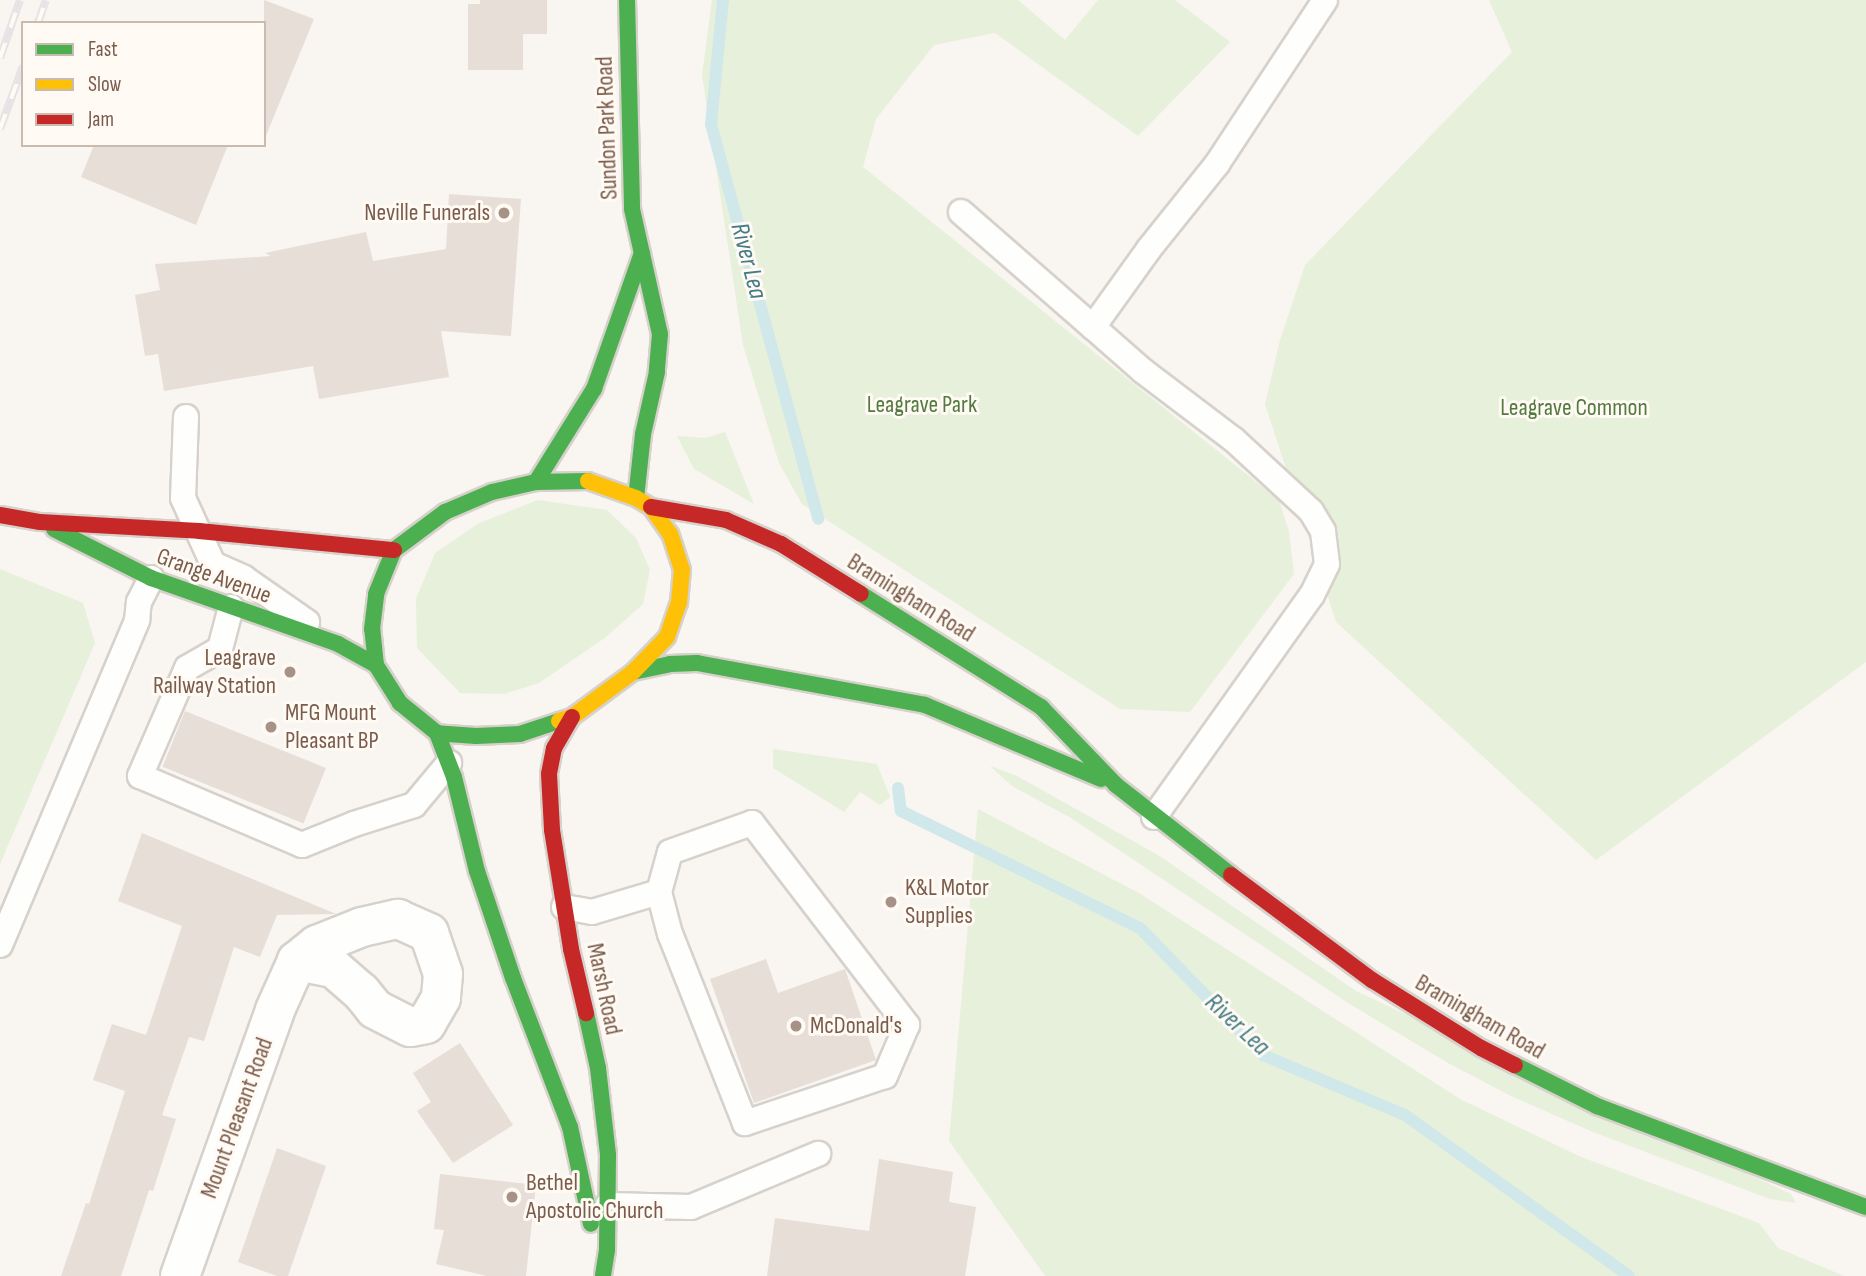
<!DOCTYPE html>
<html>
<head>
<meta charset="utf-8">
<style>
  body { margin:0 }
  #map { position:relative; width:1866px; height:1276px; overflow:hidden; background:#f9f5f0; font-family:"Sofia Sans Condensed",sans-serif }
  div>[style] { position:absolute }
  .green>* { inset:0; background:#e7f0db }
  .stream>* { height:12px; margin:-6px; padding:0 6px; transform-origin:6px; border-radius:6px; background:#d0e8ea }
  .building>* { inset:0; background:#e6ded7; transform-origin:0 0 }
  .roads { filter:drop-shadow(2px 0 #d7d1cb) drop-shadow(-2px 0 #d7d1cb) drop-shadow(0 2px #d7d1cb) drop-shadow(0 -2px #d7d1cb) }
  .lane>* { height:24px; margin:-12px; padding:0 12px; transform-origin:12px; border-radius:12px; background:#fefefd }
  .street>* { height:38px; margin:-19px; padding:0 19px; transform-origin:19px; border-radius:19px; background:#fefefd }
  .fast>* { height:16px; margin:-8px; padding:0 8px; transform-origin:8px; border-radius:8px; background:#4caf50 }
  .slow>* { height:16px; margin:-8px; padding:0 8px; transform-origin:8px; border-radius:8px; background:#ffc107 }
  .jam>* { height:16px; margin:-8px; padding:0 8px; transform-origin:8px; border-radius:8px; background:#c62828 }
  .rail>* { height:8px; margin-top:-4px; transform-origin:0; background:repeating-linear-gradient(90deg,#fffaf3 0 16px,#e6e3e7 0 32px); box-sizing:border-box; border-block:2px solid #e6e3e7 }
  .dots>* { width:19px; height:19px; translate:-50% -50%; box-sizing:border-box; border:4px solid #fffaf3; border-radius:50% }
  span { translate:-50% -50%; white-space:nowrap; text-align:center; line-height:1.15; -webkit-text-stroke:6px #fffaf3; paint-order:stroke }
  .street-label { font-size:24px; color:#7a5c4d }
  .poi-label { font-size:24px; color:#7a5c4d }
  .right { translate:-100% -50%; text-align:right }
  .left { translate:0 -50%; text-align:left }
  .park-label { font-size:24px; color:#537a41 }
  .water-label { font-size:26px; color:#437c86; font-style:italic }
  .legend { position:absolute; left:21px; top:21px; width:245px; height:126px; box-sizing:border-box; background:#fffaf3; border:2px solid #cabbb1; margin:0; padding:9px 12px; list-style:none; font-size:21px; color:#7a5c4d }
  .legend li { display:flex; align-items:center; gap:14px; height:35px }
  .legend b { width:35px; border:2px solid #cabbb1 }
</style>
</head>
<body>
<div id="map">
  <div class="green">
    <i style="clip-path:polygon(712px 0,1018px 0,1065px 40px,1098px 0,1175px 0,1230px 42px,1138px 136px,995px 33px,934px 45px,876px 119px,863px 167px,1279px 500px,1289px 532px,1294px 574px,1190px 712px,1120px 709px,802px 504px,779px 463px,743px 345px,702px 75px)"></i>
    <i style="clip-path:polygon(1489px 0,1866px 0,1866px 662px,1596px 860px,1336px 622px,1265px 404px,1280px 340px,1305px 265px,1512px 52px)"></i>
    <i style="clip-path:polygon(725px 432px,754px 504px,694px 469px,677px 436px,705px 438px)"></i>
    <i style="clip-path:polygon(538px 500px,607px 510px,636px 538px,650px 570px,643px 604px,606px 637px,539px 683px,504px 694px,460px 693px,417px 648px,416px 599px,435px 553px,479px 523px)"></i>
    <i style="clip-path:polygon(0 569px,83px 603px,95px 643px,0 864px)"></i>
    <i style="clip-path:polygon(773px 749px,877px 764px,890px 797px,880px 805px,860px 792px,844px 812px,773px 768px)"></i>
    <i style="clip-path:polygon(990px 766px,1015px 775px,1158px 855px,1356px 991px,1791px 1194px,1796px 1203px,1770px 1199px,1593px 1132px,1511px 1096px,1448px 1063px,1348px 1003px,1071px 818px,1012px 786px)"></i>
    <i style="clip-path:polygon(978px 809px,1139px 893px,1460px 1099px,1581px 1157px,1759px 1223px,1778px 1248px,1844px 1276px,1045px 1276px,949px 1141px)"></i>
  </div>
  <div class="stream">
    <i style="left:723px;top:0;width:125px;rotate:95.5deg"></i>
    <i style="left:711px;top:124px;width:409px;rotate:74.8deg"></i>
    <i style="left:898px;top:788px;width:23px;rotate:83deg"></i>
    <i style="left:901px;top:811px;width:266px;rotate:26.1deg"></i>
    <i style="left:1140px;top:928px;width:177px;rotate:45.9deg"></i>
    <i style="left:1263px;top:1055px;width:154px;rotate:22.9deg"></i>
    <i style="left:1405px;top:1115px;width:276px;rotate:35.7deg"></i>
  </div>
  <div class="building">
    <i style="clip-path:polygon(264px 0,314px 19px,265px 138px,264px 138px)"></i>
    <i style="clip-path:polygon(480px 0,547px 0,547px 34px,523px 34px,523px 70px,468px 70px,468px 4px,480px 4px)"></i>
    <i style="clip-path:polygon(94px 145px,228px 145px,196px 225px,81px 177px)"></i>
    <i style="clip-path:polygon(449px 194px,521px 199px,511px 336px,441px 331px,449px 377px,319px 399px,313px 366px,164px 391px,158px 354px,145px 356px,135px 295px,160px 290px,155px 264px,271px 256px,265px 253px,366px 232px,373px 261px,446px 249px)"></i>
    <i style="left:185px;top:711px;width:152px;height:60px;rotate:22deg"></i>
    <i style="clip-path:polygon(142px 833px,336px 914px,277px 915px,260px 957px,234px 947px,204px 1041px,189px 1037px,162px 1115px,176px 1119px,153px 1191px,149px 1190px,121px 1276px,61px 1276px,86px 1203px,89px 1204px,125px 1091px,93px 1080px,112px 1024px,146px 1035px,182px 926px,118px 901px)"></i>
    <i style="clip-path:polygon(766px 959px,778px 993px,845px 969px,876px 1060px,754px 1103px,710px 979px)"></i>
    <i style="clip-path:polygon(460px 1043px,513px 1125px,453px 1163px,417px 1111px,431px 1102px,413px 1073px)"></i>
    <i style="clip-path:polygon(277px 1148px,326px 1166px,288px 1276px,277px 1276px,238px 1262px)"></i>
    <i style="clip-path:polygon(879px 1159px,953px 1172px,949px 1202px,976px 1207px,965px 1276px,767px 1276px,775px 1218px,869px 1231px)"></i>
    <i style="clip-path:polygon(440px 1174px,536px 1185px,526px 1276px,487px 1276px,436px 1264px,444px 1230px,434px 1229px)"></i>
  </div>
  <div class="roads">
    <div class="lane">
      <i style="left:961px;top:212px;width:175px;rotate:41.1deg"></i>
      <i style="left:186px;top:417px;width:81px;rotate:92.1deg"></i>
      <i style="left:183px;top:498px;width:72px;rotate:65.6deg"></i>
      <i style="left:213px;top:564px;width:34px;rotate:24deg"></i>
      <i style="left:244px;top:578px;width:77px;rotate:34.9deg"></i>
      <i style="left:231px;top:607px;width:43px;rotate:104.7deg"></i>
      <i style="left:220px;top:649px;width:38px;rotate:150deg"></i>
      <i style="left:187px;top:668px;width:118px;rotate:113.5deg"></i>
      <i style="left:140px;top:776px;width:176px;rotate:23.1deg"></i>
      <i style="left:302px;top:845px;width:56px;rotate:-22deg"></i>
      <i style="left:354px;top:824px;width:63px;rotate:-17.6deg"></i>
      <i style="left:414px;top:805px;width:55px;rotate:-50.2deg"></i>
      <i style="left:1154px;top:817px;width:272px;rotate:-54.6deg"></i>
      <i style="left:1312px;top:595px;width:34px;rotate:-64deg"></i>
      <i style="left:1327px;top:564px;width:33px;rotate:-97deg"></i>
      <i style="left:1323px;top:531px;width:23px;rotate:-121deg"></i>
      <i style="left:1311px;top:511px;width:105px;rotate:-137.3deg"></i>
      <i style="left:1234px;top:440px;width:114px;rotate:-142.8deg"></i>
      <i style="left:1143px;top:371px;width:67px;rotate:-138.7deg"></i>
      <i style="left:1093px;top:327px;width:96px;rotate:-54.3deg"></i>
      <i style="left:1149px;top:249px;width:109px;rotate:-51.3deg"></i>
      <i style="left:1217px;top:164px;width:196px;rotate:-56.6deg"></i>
      <i style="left:564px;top:907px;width:28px;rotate:10deg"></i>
      <i style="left:592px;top:912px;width:70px;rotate:-16.6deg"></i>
      <i style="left:659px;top:892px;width:41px;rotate:-74.6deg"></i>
      <i style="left:670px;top:852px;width:87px;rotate:-19.5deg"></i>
      <i style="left:752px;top:823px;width:255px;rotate:52.5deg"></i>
      <i style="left:907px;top:1025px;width:56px;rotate:113.3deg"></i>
      <i style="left:885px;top:1076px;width:148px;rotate:161.4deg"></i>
      <i style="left:745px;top:1123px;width:203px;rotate:-111.6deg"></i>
      <i style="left:670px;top:934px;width:43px;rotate:-104.7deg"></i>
      <i style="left:0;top:945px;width:353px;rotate:-67.1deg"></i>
      <i style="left:137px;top:620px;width:18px;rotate:-84deg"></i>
      <i style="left:139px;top:602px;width:27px;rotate:-63deg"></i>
      <i style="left:608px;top:1205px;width:83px;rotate:1.4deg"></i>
      <i style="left:691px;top:1207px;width:138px;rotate:-22.7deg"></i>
    </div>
    <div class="street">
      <i style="left:180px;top:1276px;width:282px;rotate:-70.3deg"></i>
      <i style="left:275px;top:1010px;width:54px;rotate:-65.8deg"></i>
      <i style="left:297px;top:961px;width:26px;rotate:-39deg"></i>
      <i style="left:317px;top:945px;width:48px;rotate:-21.8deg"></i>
      <i style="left:362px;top:927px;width:37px;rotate:-13deg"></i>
      <i style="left:398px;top:919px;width:34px;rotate:24deg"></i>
      <i style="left:429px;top:933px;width:43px;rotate:71.1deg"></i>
      <i style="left:443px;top:974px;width:24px;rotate:95deg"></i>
      <i style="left:441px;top:998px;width:30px;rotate:120deg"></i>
      <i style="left:426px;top:1024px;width:16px;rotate:169deg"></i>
      <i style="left:410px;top:1027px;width:39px;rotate:-153deg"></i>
      <i style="left:375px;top:1009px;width:22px;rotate:-129deg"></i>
      <i style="left:361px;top:992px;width:37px;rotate:-139deg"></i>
      <i style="left:333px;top:968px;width:37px;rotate:-169deg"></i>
    </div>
    <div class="fast">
      <i style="left:627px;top:0;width:209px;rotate:88.6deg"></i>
      <i style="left:632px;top:209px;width:128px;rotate:77.4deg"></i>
      <i style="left:660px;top:334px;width:38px;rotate:95deg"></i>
      <i style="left:657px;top:372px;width:64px;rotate:102.7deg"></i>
      <i style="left:643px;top:434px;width:64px;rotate:96.2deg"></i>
      <i style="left:536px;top:482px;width:110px;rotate:-58.1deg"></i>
      <i style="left:594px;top:389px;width:144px;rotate:-70.6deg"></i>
      <i style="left:54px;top:529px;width:109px;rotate:26.8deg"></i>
      <i style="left:151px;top:578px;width:198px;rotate:19.4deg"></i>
      <i style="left:338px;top:644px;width:43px;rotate:28.9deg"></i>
      <i style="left:861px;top:594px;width:213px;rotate:32.1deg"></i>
      <i style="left:1041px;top:707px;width:108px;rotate:46.1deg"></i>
      <i style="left:1116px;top:785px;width:146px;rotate:38deg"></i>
      <i style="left:633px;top:672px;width:38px;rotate:-12deg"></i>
      <i style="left:670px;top:664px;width:27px;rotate:-2deg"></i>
      <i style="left:697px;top:663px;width:232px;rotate:10.4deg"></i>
      <i style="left:925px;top:705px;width:191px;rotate:22.8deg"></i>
      <i style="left:559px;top:721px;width:41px;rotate:161.6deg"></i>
      <i style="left:520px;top:734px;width:44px;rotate:177.4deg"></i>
      <i style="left:476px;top:736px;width:39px;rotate:-176deg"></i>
      <i style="left:437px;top:733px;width:48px;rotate:-141deg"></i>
      <i style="left:400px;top:703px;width:45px;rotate:-122.3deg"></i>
      <i style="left:376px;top:665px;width:36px;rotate:-96deg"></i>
      <i style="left:372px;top:629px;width:35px;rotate:-83deg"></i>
      <i style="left:376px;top:594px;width:48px;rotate:-67.8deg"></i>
      <i style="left:394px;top:550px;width:64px;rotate:-36.7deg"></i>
      <i style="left:445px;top:512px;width:51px;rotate:-23.1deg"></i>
      <i style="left:492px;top:492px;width:45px;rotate:-12.8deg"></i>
      <i style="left:536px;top:482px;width:52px;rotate:-1.1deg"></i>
      <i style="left:437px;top:733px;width:47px;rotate:68.9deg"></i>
      <i style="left:454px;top:777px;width:97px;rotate:76.3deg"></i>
      <i style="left:477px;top:871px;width:113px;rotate:71.4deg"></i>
      <i style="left:513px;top:978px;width:160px;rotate:69.1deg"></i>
      <i style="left:570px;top:1127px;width:99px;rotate:77.8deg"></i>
      <i style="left:586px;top:1013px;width:56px;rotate:77.7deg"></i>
      <i style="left:598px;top:1068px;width:88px;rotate:83.4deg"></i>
      <i style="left:608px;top:1155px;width:95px;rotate:90.6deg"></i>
      <i style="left:607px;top:1250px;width:26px;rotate:99deg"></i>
      <i style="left:1515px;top:1065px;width:92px;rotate:26.6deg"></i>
      <i style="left:1597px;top:1106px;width:287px;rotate:20.6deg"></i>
    </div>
    <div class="slow">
      <i style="left:559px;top:721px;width:14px;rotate:-17deg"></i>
      <i style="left:572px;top:717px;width:76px;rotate:-36.4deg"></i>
      <i style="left:633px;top:672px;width:49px;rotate:-45.8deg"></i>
      <i style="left:667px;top:637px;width:36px;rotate:-71deg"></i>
      <i style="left:679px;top:603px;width:33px;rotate:-85deg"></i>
      <i style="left:682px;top:570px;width:38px;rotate:-108deg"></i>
      <i style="left:670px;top:534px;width:33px;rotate:-125deg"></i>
      <i style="left:651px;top:507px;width:17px;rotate:-149deg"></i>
      <i style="left:636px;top:498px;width:51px;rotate:-160.5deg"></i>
    </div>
    <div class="jam">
      <i style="left:651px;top:507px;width:76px;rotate:9.8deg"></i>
      <i style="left:726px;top:520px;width:60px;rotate:23.6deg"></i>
      <i style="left:781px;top:544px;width:94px;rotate:32deg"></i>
      <i style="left:0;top:515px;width:41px;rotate:9.9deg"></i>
      <i style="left:40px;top:522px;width:159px;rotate:3.2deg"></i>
      <i style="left:199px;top:531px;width:196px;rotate:5.6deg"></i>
      <i style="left:572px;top:717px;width:36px;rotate:120deg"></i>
      <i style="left:554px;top:748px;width:26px;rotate:101deg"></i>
      <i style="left:549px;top:774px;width:56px;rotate:86.9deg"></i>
      <i style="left:552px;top:830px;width:121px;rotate:80.9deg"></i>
      <i style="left:571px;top:949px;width:66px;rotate:76.8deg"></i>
      <i style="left:1231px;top:875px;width:176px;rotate:36.7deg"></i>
      <i style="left:1372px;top:980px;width:128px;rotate:32deg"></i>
      <i style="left:1481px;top:1048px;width:38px;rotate:27deg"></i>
    </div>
  </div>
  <div class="rail">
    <i style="left:38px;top:23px;width:24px;rotate:-71deg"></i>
    <i style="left:0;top:58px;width:61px;rotate:-71deg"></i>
    <i style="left:0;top:129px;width:67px;rotate:-69.9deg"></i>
  </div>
  <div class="dots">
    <i style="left:504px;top:213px;background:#a69286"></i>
    <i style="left:290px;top:672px;background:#a69286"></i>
    <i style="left:271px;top:727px;background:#a69286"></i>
    <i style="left:891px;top:902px;background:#a69286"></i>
    <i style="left:796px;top:1026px;background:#a69286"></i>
    <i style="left:512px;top:1197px;background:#a69286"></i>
  </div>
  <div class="street-label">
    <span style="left:607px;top:128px;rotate:-92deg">Sundon Park Road</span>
    <span style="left:214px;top:576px;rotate:20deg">Grange Avenue</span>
    <span style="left:911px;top:598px;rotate:32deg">Bramingham Road</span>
    <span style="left:604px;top:989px;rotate:78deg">Marsh Road</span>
    <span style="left:1480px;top:1017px;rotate:30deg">Bramingham Road</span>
    <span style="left:237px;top:1118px;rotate:-70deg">Mount Pleasant Road</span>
  </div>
  <div class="poi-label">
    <span class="right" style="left:490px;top:213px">Neville Funerals</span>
    <span class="right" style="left:276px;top:672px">Leagrave<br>Railway Station</span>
    <span class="left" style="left:285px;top:727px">MFG Mount<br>Pleasant BP</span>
    <span class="left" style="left:905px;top:902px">K&amp;L Motor<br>Supplies</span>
    <span class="left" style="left:810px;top:1026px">McDonald's</span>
    <span class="left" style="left:526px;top:1197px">Bethel<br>Apostolic Church</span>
  </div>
  <div class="park-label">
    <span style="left:922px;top:405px">Leagrave Park</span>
    <span style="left:1574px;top:408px">Leagrave Common</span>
  </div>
  <div class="water-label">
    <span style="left:748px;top:261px;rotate:75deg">River Lea</span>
    <span style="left:1237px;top:1025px;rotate:43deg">River Lea</span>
  </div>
  <ul class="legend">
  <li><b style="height:9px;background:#4caf50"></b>Fast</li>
  <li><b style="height:9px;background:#ffc107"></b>Slow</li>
  <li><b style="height:9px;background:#c62828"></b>Jam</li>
  </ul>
</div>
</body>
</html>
